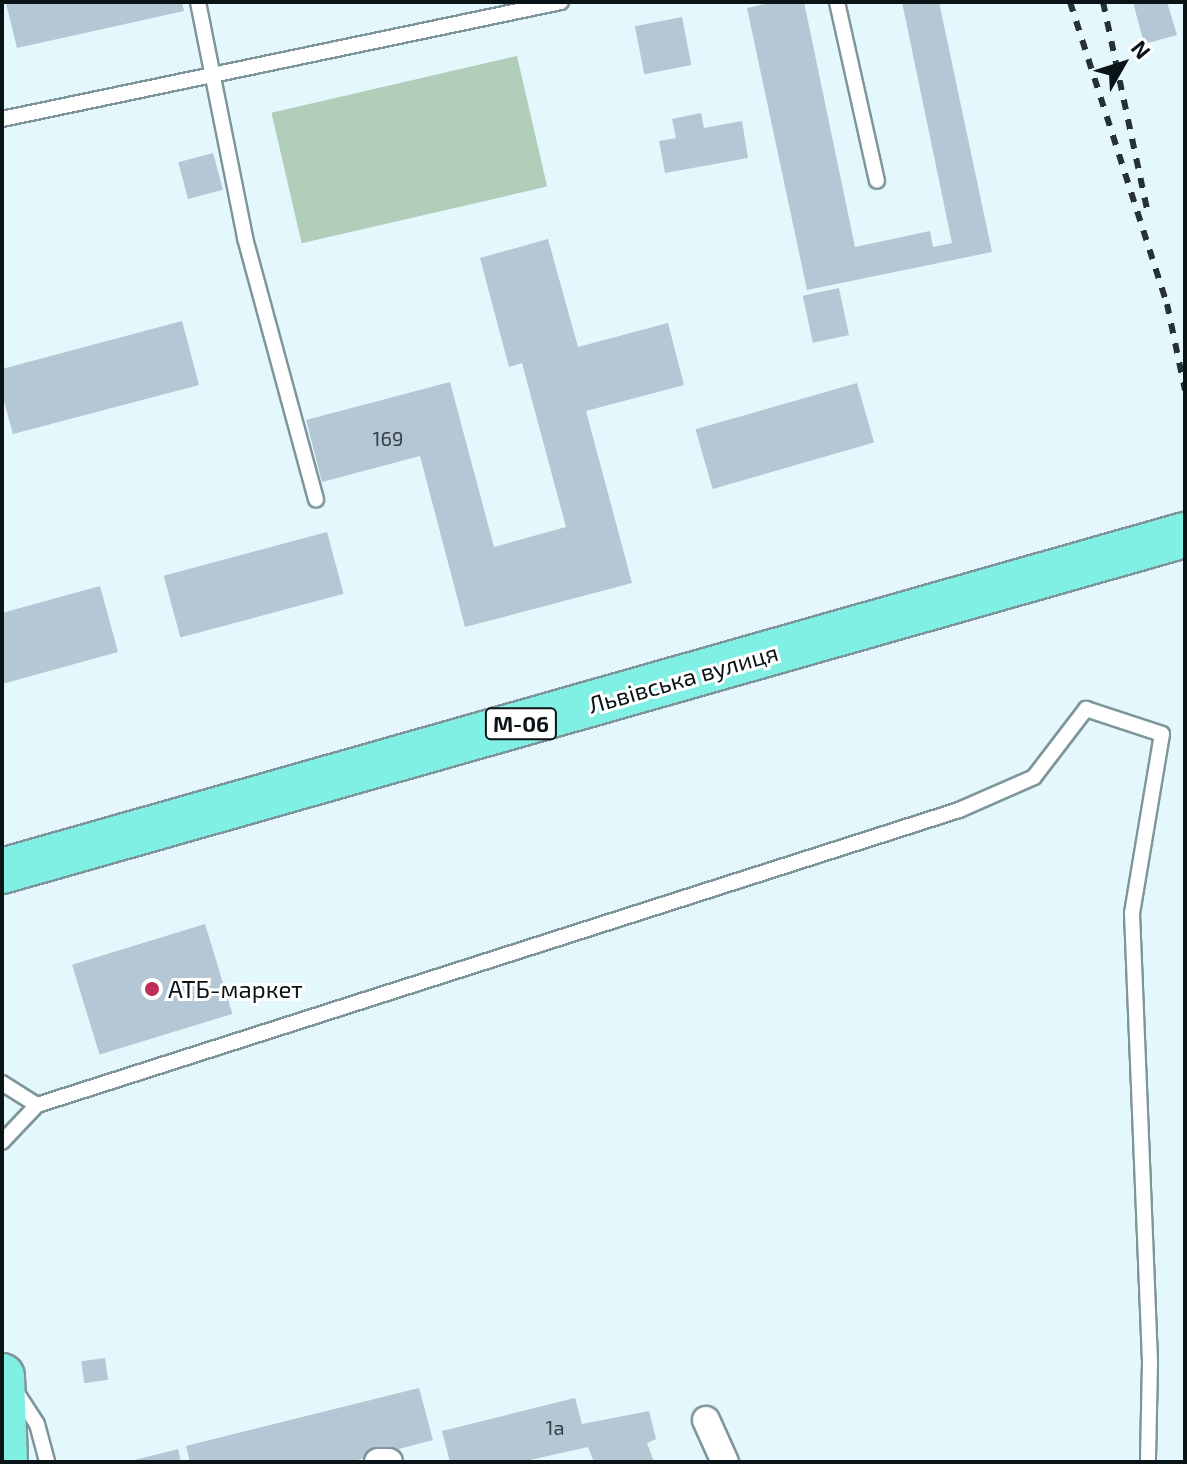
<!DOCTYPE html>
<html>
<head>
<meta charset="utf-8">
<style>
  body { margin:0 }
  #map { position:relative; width:1187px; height:1464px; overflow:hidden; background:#e3f7fd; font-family:"Exo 2",sans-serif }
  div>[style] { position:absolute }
  .green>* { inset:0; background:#b0ceba; transform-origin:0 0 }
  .building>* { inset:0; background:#b5c6d5; transform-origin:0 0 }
  .roads { filter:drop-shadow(2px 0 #7e959c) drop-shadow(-2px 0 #7e959c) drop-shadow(0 2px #7e959c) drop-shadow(0 -2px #7e959c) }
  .service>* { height:14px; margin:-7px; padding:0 7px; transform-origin:7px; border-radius:7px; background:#fff }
  .minor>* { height:26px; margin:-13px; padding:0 13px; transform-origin:13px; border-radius:13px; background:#fff }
  .trunk>* { height:44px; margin:-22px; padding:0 22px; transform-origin:22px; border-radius:22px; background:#80f0e4 }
  .rail>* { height:6px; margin-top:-3px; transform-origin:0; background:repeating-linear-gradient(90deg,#263133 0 10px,transparent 0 20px) }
  .dots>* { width:22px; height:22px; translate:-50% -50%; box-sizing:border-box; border:4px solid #fff; border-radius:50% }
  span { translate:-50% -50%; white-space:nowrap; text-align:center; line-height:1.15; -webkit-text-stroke:6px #fff; paint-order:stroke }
  .number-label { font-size:20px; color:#354045 }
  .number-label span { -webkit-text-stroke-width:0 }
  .shield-label span { padding:2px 6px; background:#fff; border:2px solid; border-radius:6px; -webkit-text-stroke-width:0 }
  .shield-label { font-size:22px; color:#0a1315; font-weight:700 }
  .street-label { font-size:24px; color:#0a1315 }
  .poi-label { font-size:24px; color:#0a1315 }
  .left { translate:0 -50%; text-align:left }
  .frame { position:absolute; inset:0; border:4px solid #0a1315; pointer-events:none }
  .north { position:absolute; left:1083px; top:24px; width:80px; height:80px; -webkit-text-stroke:6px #fff; paint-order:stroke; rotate:51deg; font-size:22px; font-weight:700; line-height:32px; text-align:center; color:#0a1315 }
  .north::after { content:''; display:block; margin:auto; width:28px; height:36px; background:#0a1315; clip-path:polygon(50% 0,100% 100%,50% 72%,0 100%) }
</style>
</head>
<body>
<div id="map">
  <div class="green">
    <i style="left:517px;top:56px;width:134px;height:252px;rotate:77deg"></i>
  </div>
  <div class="building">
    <i style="clip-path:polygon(12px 2px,182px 2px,184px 11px,17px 48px,6px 3px)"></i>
    <i style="clip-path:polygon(775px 2px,804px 2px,855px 247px,930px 231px,933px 247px,952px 243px,902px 2px,939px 2px,992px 252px,807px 290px,747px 8px)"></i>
    <i style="clip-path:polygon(1133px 2px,1167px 2px,1177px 35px,1144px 44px)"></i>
    <i style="left:682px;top:17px;width:49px;height:48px;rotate:79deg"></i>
    <i style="clip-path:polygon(701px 113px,704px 128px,742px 121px,748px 158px,665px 173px,659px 141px,676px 138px,672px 119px)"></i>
    <i style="left:213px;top:153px;width:38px;height:36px;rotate:75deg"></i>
    <i style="clip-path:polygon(548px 239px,578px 347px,668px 323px,684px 385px,586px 411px,632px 583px,465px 627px,420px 456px,322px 482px,306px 420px,450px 382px,494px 547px,566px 527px,522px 363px,509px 367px,480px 258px)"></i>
    <i style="left:839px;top:288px;width:48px;height:37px;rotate:78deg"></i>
    <i style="clip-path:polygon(182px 321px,199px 385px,13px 434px,2px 394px,2px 369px)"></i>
    <i style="left:857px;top:383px;width:62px;height:168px;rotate:74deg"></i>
    <i style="left:327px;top:532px;width:64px;height:169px;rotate:75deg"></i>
    <i style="clip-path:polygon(100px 586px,118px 652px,2px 684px,2px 613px)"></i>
    <i style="left:205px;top:924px;width:94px;height:139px;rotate:73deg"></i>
    <i style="left:105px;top:1358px;width:22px;height:24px;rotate:82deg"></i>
    <i style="clip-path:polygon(419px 1388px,433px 1440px,350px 1462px,190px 1462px,186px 1446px)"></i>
    <i style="clip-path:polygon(575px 1398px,582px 1424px,649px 1411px,656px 1439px,647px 1443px,654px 1462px,594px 1462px,588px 1447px,521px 1462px,450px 1462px,442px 1431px)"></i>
    <i style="clip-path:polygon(178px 1449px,181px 1462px,131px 1462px,131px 1461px)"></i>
  </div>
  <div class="roads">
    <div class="service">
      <i style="left:198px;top:2px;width:241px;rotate:78.7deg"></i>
      <i style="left:245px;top:238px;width:271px;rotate:74.8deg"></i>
      <i style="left:837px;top:2px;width:183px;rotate:77.4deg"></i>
      <i style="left:2px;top:119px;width:571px;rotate:-11.82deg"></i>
      <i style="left:2px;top:1083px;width:41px;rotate:32.2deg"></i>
      <i style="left:2px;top:1142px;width:51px;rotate:-46.6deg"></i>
      <i style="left:37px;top:1105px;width:968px;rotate:-17.74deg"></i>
      <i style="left:959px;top:810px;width:82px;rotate:-23.7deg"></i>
      <i style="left:1034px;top:777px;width:86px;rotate:-52.6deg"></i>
      <i style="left:1086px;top:709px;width:80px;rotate:18.2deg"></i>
      <i style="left:1162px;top:734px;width:181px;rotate:99.5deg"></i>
      <i style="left:1132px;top:913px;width:450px;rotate:87.7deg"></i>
      <i style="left:1150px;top:1363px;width:99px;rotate:91.2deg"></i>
      <i style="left:15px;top:1390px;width:40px;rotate:57.1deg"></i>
      <i style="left:37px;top:1424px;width:39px;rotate:75deg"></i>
    </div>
    <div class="minor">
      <i style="left:706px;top:1420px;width:46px;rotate:65.7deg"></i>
      <i style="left:378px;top:1462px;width:11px"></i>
    </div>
    <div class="trunk">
      <i style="left:2px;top:871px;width:1230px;rotate:-15.86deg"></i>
      <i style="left:2px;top:1376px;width:86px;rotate:88deg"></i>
    </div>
  </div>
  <div class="rail">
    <i style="left:1070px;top:2px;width:317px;rotate:72.2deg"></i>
    <i style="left:1167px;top:304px;width:88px;rotate:78.2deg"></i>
    <i style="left:1103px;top:2px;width:212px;rotate:78deg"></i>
  </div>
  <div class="dots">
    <i style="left:152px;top:989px;background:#bd2e5b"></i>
  </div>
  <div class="number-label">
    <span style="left:388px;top:438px">169</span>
    <span style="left:555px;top:1427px">1а</span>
  </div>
  <div class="shield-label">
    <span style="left:521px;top:724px">М-06</span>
  </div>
  <div class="street-label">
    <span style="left:683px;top:678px;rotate:-16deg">Львівська вулиця</span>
  </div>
  <div class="poi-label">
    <span class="left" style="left:168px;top:989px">АТБ-маркет</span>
  </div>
  <div class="frame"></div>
  <div class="north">N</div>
</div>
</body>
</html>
